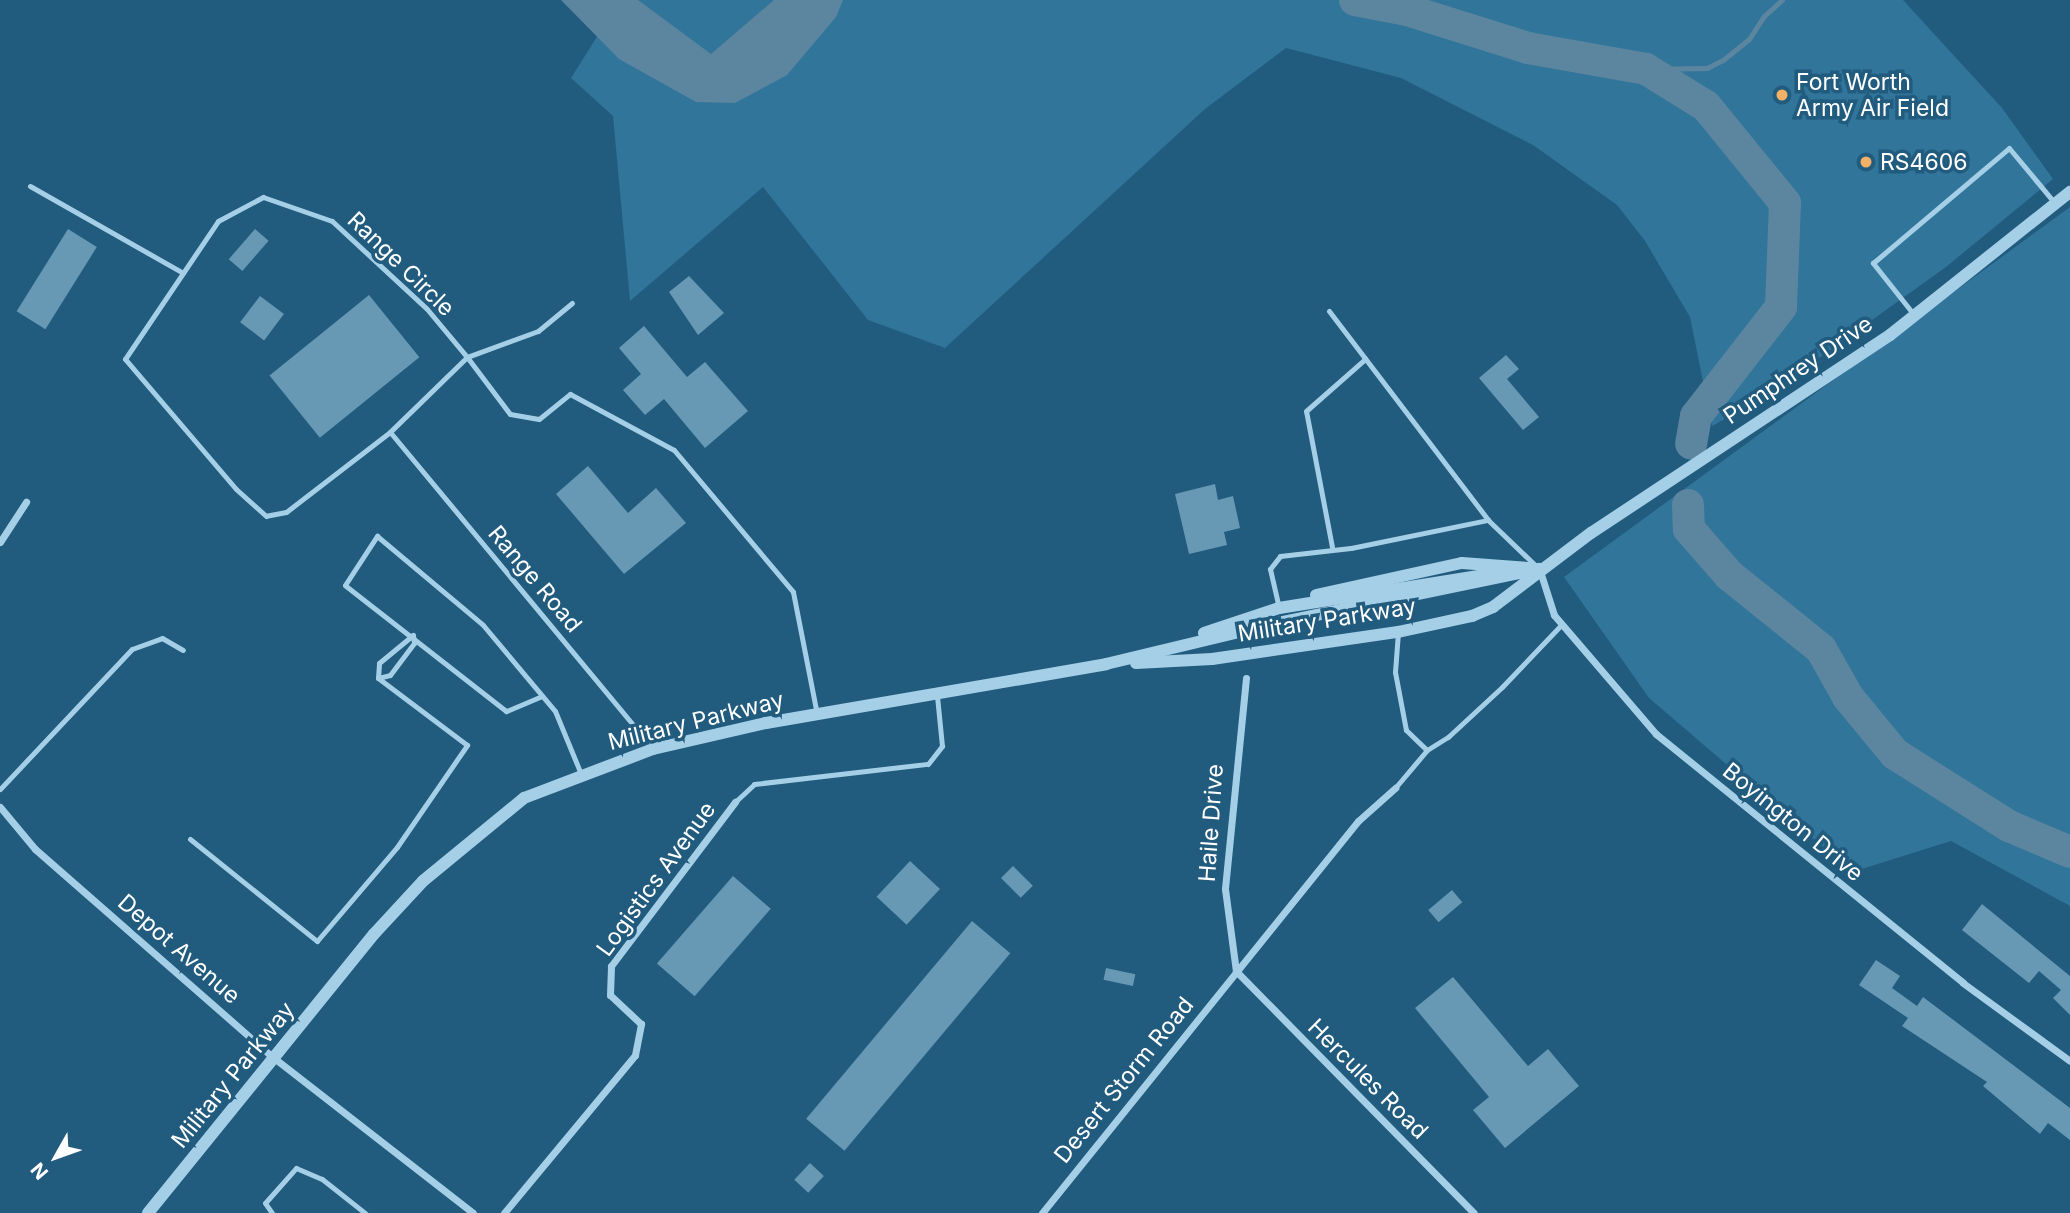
<!DOCTYPE html>
<html>
<head>
<meta charset="utf-8">
<style>
  body { margin:0 }
  #map { position:relative; width:2070px; height:1213px; overflow:hidden; background:#215b7e; font-family:Inter,sans-serif }
  div>[style] { position:absolute }
  .green>* { inset:0; background:#31759a }
  .water>* { inset:0; background:#5c869f }
  .stream>* { height:5px; margin:-2.5px; padding:0 2.5px; transform-origin:2.5px; border-radius:2.5px; background:#5c869f }
  .river>* { height:32px; margin:-16px; padding:0 16px; transform-origin:16px; border-radius:16px; background:#5c869f }
  .building>* { inset:0; background:#6799b5; transform-origin:0 0 }
  .service>* { height:5px; margin:-2.5px; padding:0 2.5px; transform-origin:2.5px; border-radius:2.5px; background:#a5cfe7 }
  .minor>* { height:7px; margin:-3.5px; padding:0 3.5px; transform-origin:3.5px; border-radius:3.5px; background:#a5cfe7 }
  .tertiary>* { height:12px; margin:-6px; padding:0 6px; transform-origin:6px; border-radius:6px; background:#a5cfe7 }
  .dots>* { width:19px; height:19px; translate:-50% -50%; box-sizing:border-box; border:4px solid #215b7e; border-radius:50% }
  span { translate:-50% -50%; white-space:nowrap; text-align:center; line-height:1.15; -webkit-text-stroke:7px #215b7e; paint-order:stroke }
  .poi-label { font-size:23px; color:#fff }
  .left { translate:0 -50%; text-align:left }
  .street-label { font-size:23px; color:#fff }
  .north { position:absolute; left:21px; top:1122px; width:70px; height:70px; -webkit-text-stroke:5px #215b7e; paint-order:stroke; rotate:230deg; font-size:19px; font-weight:700; line-height:28px; text-align:center; color:#fff }
  .north::after { content:''; display:block; margin:auto; width:24px; height:32px; background:#fff; clip-path:polygon(50% 0,100% 100%,50% 72%,0 100%) }
</style>
</head>
<body>
<div id="map">
  <div class="green">
    <i style="clip-path:polygon(620px 0,1903px 0,2002px 108px,2053px 179px,1946px 267px,1762px 399px,1712px 426px,1690px 317px,1645px 241px,1617px 205px,1533px 145px,1401px 78px,1286px 48px,1205px 109px,945px 348px,868px 320px,763px 187px,630px 301px,613px 116px,571px 78px)"></i>
    <i style="clip-path:polygon(2070px 207px,2070px 906px,1951px 841px,1852px 872px,1649px 698px,1564px 577px)"></i>
  </div>
  <div class="water">
    <i style="clip-path:polygon(561px 0,638px 0,711px 54px,774px 0,843px 0,836px 17px,787px 75px,735px 103px,696px 102px,619px 59px)"></i>
  </div>
  <div class="stream">
    <i style="left:1646px;top:69px;width:61px;rotate:-0.9deg"></i>
    <i style="left:1707px;top:68px;width:18px;rotate:-27deg"></i>
    <i style="left:1723px;top:60px;width:33px;rotate:-39deg"></i>
    <i style="left:1749px;top:39px;width:27px;rotate:-57deg"></i>
    <i style="left:1764px;top:16px;width:24px;rotate:-42deg"></i>
  </div>
  <div class="river">
    <i style="left:1355px;top:0;width:53px;rotate:10.9deg"></i>
    <i style="left:1407px;top:10px;width:127px;rotate:17.4deg"></i>
    <i style="left:1528px;top:48px;width:120px;rotate:10.1deg"></i>
    <i style="left:1646px;top:69px;width:70px;rotate:31.7deg"></i>
    <i style="left:1706px;top:106px;width:125px;rotate:50.8deg"></i>
    <i style="left:1785px;top:203px;width:104px;rotate:92.2deg"></i>
    <i style="left:1781px;top:307px;width:138px;rotate:127.9deg"></i>
    <i style="left:1696px;top:416px;width:28px;rotate:100deg"></i>
    <i style="left:1688px;top:505px;width:24px;rotate:88deg"></i>
    <i style="left:1689px;top:529px;width:61px;rotate:49deg"></i>
    <i style="left:1729px;top:575px;width:118px;rotate:38.8deg"></i>
    <i style="left:1821px;top:649px;width:55px;rotate:60.6deg"></i>
    <i style="left:1848px;top:697px;width:74px;rotate:50.5deg"></i>
    <i style="left:1895px;top:754px;width:135px;rotate:32.3deg"></i>
    <i style="left:2009px;top:826px;width:66px;rotate:23.1deg"></i>
  </div>
  <div class="building">
    <i style="left:68px;top:229px;width:34px;height:97px;rotate:32deg"></i>
    <i style="left:255px;top:229px;width:18px;height:40px;rotate:41deg"></i>
    <i style="clip-path:polygon(689px 276px,724px 313px,698px 335px,669px 292px)"></i>
    <i style="left:369px;top:295px;width:80px;height:128px;rotate:51deg"></i>
    <i style="left:260px;top:296px;width:30px;height:33px;rotate:37deg"></i>
    <i style="clip-path:polygon(644px 326px,687px 377px,705px 362px,748px 411px,705px 448px,664px 399px,645px 415px,623px 390px,641px 374px,619px 348px)"></i>
    <i style="clip-path:polygon(1506px 355px,1519px 369px,1507px 379px,1539px 417px,1523px 430px,1479px 378px)"></i>
    <i style="clip-path:polygon(588px 466px,628px 513px,656px 488px,686px 523px,624px 574px,556px 494px)"></i>
    <i style="clip-path:polygon(1215px 484px,1218px 500px,1233px 496px,1240px 528px,1224px 532px,1227px 545px,1189px 554px,1175px 494px)"></i>
    <i style="left:910px;top:861px;width:41px;height:49px;rotate:43deg"></i>
    <i style="left:1013px;top:866px;width:28px;height:17px;rotate:45deg"></i>
    <i style="left:733px;top:876px;width:50px;height:116px;rotate:41deg"></i>
    <i style="left:1452px;top:890px;width:16px;height:31px;rotate:50deg"></i>
    <i style="clip-path:polygon(1982px 904px,2070px 976px,2070px 1015px,2053px 998px,2061px 990px,2039px 971px,2029px 983px,1962px 930px)"></i>
    <i style="left:972px;top:921px;width:50px;height:258px;rotate:40deg"></i>
    <i style="clip-path:polygon(1876px 960px,1900px 976px,1892px 988px,1917px 1006px,1923px 997px,2070px 1108px,2070px 1140px,2048px 1123px,2040px 1134px,1983px 1086px,1987px 1082px,1902px 1026px,1908px 1018px,1859px 985px)"></i>
    <i style="left:1106px;top:968px;width:30px;height:12px;rotate:12deg"></i>
    <i style="clip-path:polygon(1453px 977px,1528px 1066px,1548px 1049px,1579px 1086px,1505px 1148px,1473px 1110px,1489px 1097px,1415px 1008px)"></i>
    <i style="left:810px;top:1163px;width:19px;height:23px;rotate:43deg"></i>
  </div>
  <div class="service">
    <i style="left:30px;top:186px;width:176px;rotate:29.6deg"></i>
    <i style="left:263px;top:197px;width:73px;rotate:19.2deg"></i>
    <i style="left:332px;top:221px;width:129px;rotate:42.8deg"></i>
    <i style="left:427px;top:309px;width:62px;rotate:50.2deg"></i>
    <i style="left:467px;top:357px;width:107px;rotate:135.8deg"></i>
    <i style="left:390px;top:432px;width:131px;rotate:142.4deg"></i>
    <i style="left:286px;top:512px;width:20px;rotate:169deg"></i>
    <i style="left:266px;top:516px;width:40px;rotate:-138deg"></i>
    <i style="left:236px;top:489px;width:171px;rotate:-130.5deg"></i>
    <i style="left:125px;top:359px;width:166px;rotate:-56deg"></i>
    <i style="left:218px;top:221px;width:51px;rotate:-28.1deg"></i>
    <i style="left:572px;top:303px;width:44px;rotate:140.5deg"></i>
    <i style="left:538px;top:331px;width:76px;rotate:159.9deg"></i>
    <i style="left:467px;top:357px;width:71px;rotate:53deg"></i>
    <i style="left:510px;top:414px;width:29px;rotate:10deg"></i>
    <i style="left:539px;top:419px;width:40px;rotate:-39deg"></i>
    <i style="left:570px;top:394px;width:118px;rotate:28.3deg"></i>
    <i style="left:674px;top:450px;width:185px;rotate:50deg"></i>
    <i style="left:793px;top:592px;width:124px;rotate:78.9deg"></i>
    <i style="left:1329px;top:311px;width:263px;rotate:52.7deg"></i>
    <i style="left:1488px;top:520px;width:68px;rotate:43.8deg"></i>
    <i style="left:1915px;top:316px;width:68px;rotate:-128.4deg"></i>
    <i style="left:1873px;top:263px;width:178px;rotate:-40.2deg"></i>
    <i style="left:2009px;top:148px;width:70px;rotate:50.2deg"></i>
    <i style="left:390px;top:432px;width:412px;rotate:50.3deg"></i>
    <i style="left:1332px;top:547px;width:138px;rotate:-100.8deg"></i>
    <i style="left:1306px;top:411px;width:79px;rotate:-41.4deg"></i>
    <i style="left:1279px;top:608px;width:40px;rotate:-103deg"></i>
    <i style="left:1270px;top:569px;width:16px;rotate:-52deg"></i>
    <i style="left:1280px;top:556px;width:71px;rotate:-6.4deg"></i>
    <i style="left:1351px;top:548px;width:140px;rotate:-11.6deg"></i>
    <i style="left:1398px;top:632px;width:40px;rotate:94.3deg"></i>
    <i style="left:1395px;top:672px;width:59px;rotate:79.3deg"></i>
    <i style="left:1406px;top:730px;width:29px;rotate:44deg"></i>
    <i style="left:378px;top:678px;width:12px;rotate:-14deg"></i>
    <i style="left:390px;top:675px;width:40px;rotate:-53deg"></i>
    <i style="left:414px;top:643px;width:8px;rotate:-97deg"></i>
    <i style="left:378px;top:678px;width:15px;rotate:-86deg"></i>
    <i style="left:379px;top:663px;width:44px;rotate:-39.5deg"></i>
    <i style="left:542px;top:696px;width:39px;rotate:157deg"></i>
    <i style="left:506px;top:711px;width:204px;rotate:-142deg"></i>
    <i style="left:345px;top:585px;width:59px;rotate:-56.9deg"></i>
    <i style="left:377px;top:536px;width:138px;rotate:40deg"></i>
    <i style="left:483px;top:625px;width:112px;rotate:50.1deg"></i>
    <i style="left:555px;top:711px;width:68px;rotate:67.6deg"></i>
    <i style="left:1395px;top:788px;width:50px;rotate:-49.9deg"></i>
    <i style="left:1427px;top:750px;width:25px;rotate:-32deg"></i>
    <i style="left:1448px;top:737px;width:74px;rotate:-42.8deg"></i>
    <i style="left:1502px;top:687px;width:87px;rotate:-46.4deg"></i>
    <i style="left:0;top:789px;width:192px;rotate:-46.7deg"></i>
    <i style="left:132px;top:649px;width:32px;rotate:-20deg"></i>
    <i style="left:162px;top:638px;width:24px;rotate:30deg"></i>
    <i style="left:735px;top:802px;width:26px;rotate:-43deg"></i>
    <i style="left:754px;top:784px;width:175px;rotate:-6.6deg"></i>
    <i style="left:928px;top:764px;width:23px;rotate:-52deg"></i>
    <i style="left:942px;top:746px;width:50px;rotate:-95.7deg"></i>
    <i style="left:190px;top:839px;width:163px;rotate:38.8deg"></i>
    <i style="left:317px;top:941px;width:123px;rotate:-49.6deg"></i>
    <i style="left:397px;top:847px;width:124px;rotate:-55.5deg"></i>
    <i style="left:467px;top:745px;width:111px;rotate:-143deg"></i>
    <i style="left:272px;top:1213px;width:12px;rotate:-125deg"></i>
    <i style="left:265px;top:1203px;width:47px;rotate:-48.5deg"></i>
    <i style="left:296px;top:1168px;width:28px;rotate:23deg"></i>
    <i style="left:322px;top:1179px;width:55px;rotate:38.3deg"></i>
  </div>
  <div class="minor">
    <i style="left:0;top:542px;width:48px;rotate:-57deg"></i>
    <i style="left:1540px;top:571px;width:46px;rotate:72.3deg"></i>
    <i style="left:1554px;top:615px;width:157px;rotate:49.4deg"></i>
    <i style="left:1656px;top:734px;width:395px;rotate:39deg"></i>
    <i style="left:1963px;top:983px;width:132px;rotate:36.1deg"></i>
    <i style="left:1246px;top:678px;width:212px;rotate:95.7deg"></i>
    <i style="left:1225px;top:889px;width:83px;rotate:82.4deg"></i>
    <i style="left:1236px;top:971px;width:339px;rotate:45.5deg"></i>
    <i style="left:0;top:807px;width:55px;rotate:50.2deg"></i>
    <i style="left:35px;top:849px;width:317px;rotate:41.2deg"></i>
    <i style="left:274px;top:1058px;width:252px;rotate:37.9deg"></i>
    <i style="left:504px;top:1213px;width:205px;rotate:-50.3deg"></i>
    <i style="left:635px;top:1055px;width:32px;rotate:-79deg"></i>
    <i style="left:641px;top:1024px;width:42px;rotate:-136.9deg"></i>
    <i style="left:610px;top:995px;width:29px;rotate:-88deg"></i>
    <i style="left:611px;top:966px;width:206px;rotate:-52.9deg"></i>
    <i style="left:1042px;top:1213px;width:504px;rotate:-51.13deg"></i>
    <i style="left:1358px;top:821px;width:50px;rotate:-41.7deg"></i>
  </div>
  <div class="tertiary">
    <i style="left:1316px;top:595px;width:149px;rotate:-12.4deg"></i>
    <i style="left:1462px;top:563px;width:66px;rotate:4.3deg"></i>
    <i style="left:1204px;top:633px;width:79px;rotate:-18.4deg"></i>
    <i style="left:1279px;top:608px;width:221px;rotate:-9.1deg"></i>
    <i style="left:1136px;top:663px;width:76px;rotate:-3deg"></i>
    <i style="left:1212px;top:659px;width:188px;rotate:-8.3deg"></i>
    <i style="left:1398px;top:632px;width:76px;rotate:-12.2deg"></i>
    <i style="left:1472px;top:616px;width:23px;rotate:-23deg"></i>
    <i style="left:1493px;top:607px;width:123px;rotate:-37.1deg"></i>
    <i style="left:1591px;top:533px;width:359px;rotate:-33.5deg"></i>
    <i style="left:1890px;top:335px;width:230px;rotate:-38.5deg"></i>
    <i style="left:148px;top:1213px;width:359px;rotate:-51deg"></i>
    <i style="left:374px;top:934px;width:72px;rotate:-47.2deg"></i>
    <i style="left:423px;top:881px;width:131px;rotate:-39.4deg"></i>
    <i style="left:524px;top:798px;width:138px;rotate:-20.8deg"></i>
    <i style="left:653px;top:749px;width:116px;rotate:-13deg"></i>
    <i style="left:766px;top:723px;width:345px;rotate:-9.8deg"></i>
    <i style="left:1106px;top:664px;width:167px;rotate:-13.5deg"></i>
    <i style="left:1268px;top:625px;width:277px;rotate:-11.7deg"></i>
  </div>
  <div class="dots">
    <i style="left:1782px;top:95px;background:#f3b067"></i>
    <i style="left:1866px;top:162px;background:#f3b067"></i>
  </div>
  <div class="poi-label">
    <span class="left" style="left:1796px;top:95px">Fort Worth<br>Army Air Field</span>
    <span class="left" style="left:1880px;top:162px">RS4606</span>
  </div>
  <div class="street-label">
    <span style="left:401px;top:264px;rotate:44deg">Range Circle</span>
    <span style="left:1798px;top:370px;rotate:-34deg">Pumphrey Drive</span>
    <span style="left:535px;top:579px;rotate:50deg">Range Road</span>
    <span style="left:1327px;top:620px;rotate:-9deg">Military Parkway</span>
    <span style="left:696px;top:721px;rotate:-14deg">Military Parkway</span>
    <span style="left:1793px;top:822px;rotate:39deg">Boyington Drive</span>
    <span style="left:1211px;top:823px;rotate:-86deg">Haile Drive</span>
    <span style="left:656px;top:879px;rotate:-54deg">Logistics Avenue</span>
    <span style="left:179px;top:949px;rotate:41deg">Depot Avenue</span>
    <span style="left:233px;top:1075px;rotate:-51deg">Military Parkway</span>
    <span style="left:1368px;top:1079px;rotate:45deg">Hercules Road</span>
    <span style="left:1124px;top:1080px;rotate:-51deg">Desert Storm Road</span>
  </div>
  <div class="north">N</div>
</div>
</body>
</html>
